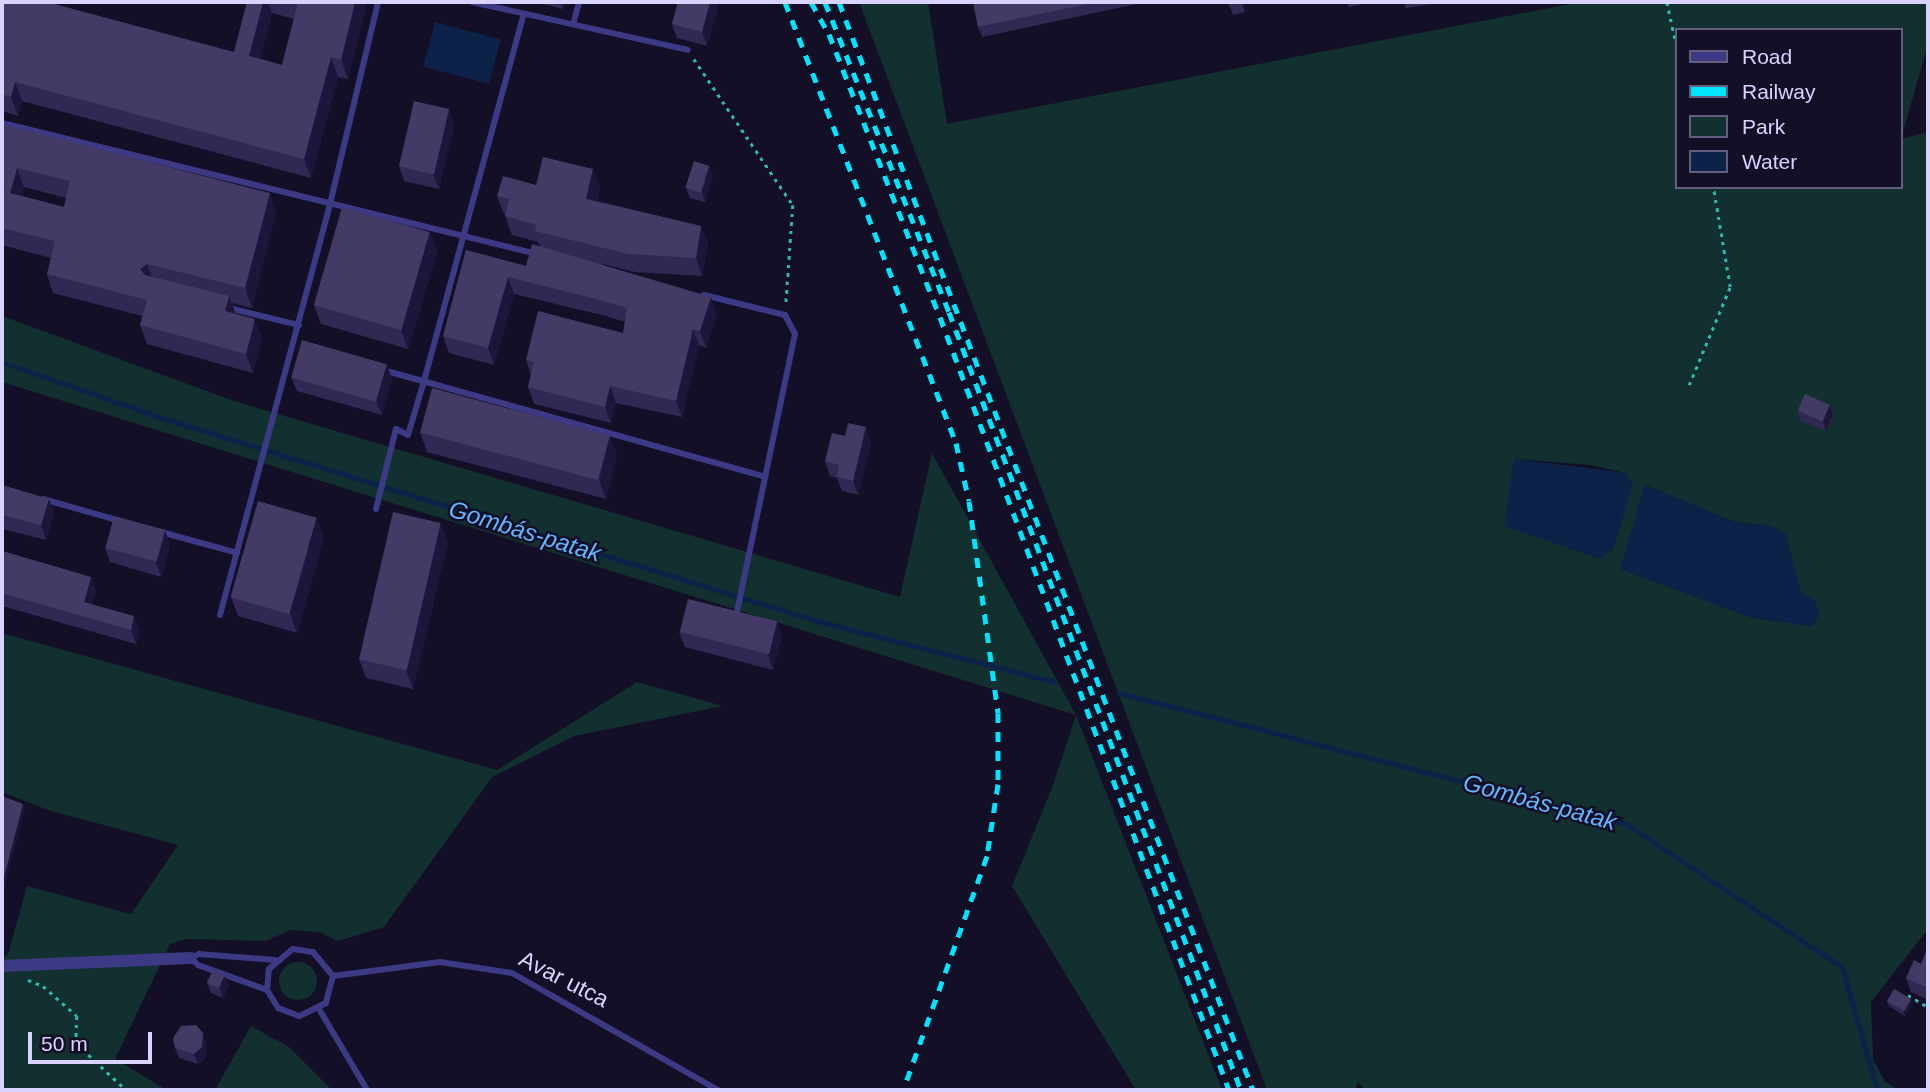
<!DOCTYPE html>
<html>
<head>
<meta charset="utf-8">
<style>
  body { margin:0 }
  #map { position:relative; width:1930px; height:1092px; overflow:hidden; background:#130f26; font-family:Helvetica,sans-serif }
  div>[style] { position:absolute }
  .green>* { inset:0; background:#12302f }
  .round { border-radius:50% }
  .water>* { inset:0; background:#0c2248; transform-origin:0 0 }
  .stream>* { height:5px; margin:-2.5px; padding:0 2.5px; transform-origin:2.5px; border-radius:2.5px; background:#0c2248 }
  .path>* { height:2.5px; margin-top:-1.25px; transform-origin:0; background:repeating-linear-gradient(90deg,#2fb8b0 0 3.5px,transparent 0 8.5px) }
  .service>* { height:6px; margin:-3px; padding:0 3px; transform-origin:3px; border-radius:3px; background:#3d3a85 }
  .minor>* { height:12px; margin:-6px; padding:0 6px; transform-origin:6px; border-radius:6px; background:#3d3a85 }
  .rail>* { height:5px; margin-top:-2.5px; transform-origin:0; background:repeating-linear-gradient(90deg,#00e5ff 0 10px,transparent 0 19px) }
  .wall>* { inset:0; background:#312854 }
  .shaded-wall>* { inset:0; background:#1d163a }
  .building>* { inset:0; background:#433a66; transform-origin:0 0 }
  span { translate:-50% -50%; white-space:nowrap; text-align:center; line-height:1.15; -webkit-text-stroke:5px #130f26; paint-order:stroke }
  .street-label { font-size:23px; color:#d9d4ff }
  .water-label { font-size:24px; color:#62b6ff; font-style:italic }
  .frame { position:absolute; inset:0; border:4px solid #d9d4ff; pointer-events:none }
  .legend { position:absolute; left:1675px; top:28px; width:228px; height:161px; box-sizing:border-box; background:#130f26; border:2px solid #625e7d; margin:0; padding:9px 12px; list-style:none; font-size:21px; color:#d9d4ff }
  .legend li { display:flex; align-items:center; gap:14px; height:35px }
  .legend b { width:35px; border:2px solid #625e7d }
  .scale { position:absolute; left:28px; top:1032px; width:124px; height:32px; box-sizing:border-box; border:4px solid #d9d4ff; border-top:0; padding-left:9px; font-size:21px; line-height:24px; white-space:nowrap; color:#d9d4ff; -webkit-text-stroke:5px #130f26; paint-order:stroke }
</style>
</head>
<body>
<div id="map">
  <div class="green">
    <i style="clip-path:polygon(evenodd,859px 2px,928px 2px,947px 124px,1581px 2px,1928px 2px,1928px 44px,1901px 139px,1928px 132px,1928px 929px,1871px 1002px,1873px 1059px,1885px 1082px,1899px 1090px,1365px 1090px,1358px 1082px,1355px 1090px,1267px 1090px,859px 2px,1676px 30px,1900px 30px,1900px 187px,1676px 187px,1676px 30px,859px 2px,1514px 459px,1590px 465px,1625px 473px,1514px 459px,859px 2px,1645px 485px,1734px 522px,1772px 526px,1786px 535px,1800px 592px,1814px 600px,1813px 626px,1753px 618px,1621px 569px,1645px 485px)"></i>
    <i style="clip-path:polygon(2px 316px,234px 401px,900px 597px,932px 453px,1076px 715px,1222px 1090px,1136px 1090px,1012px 886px,1053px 785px,1076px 715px,2px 382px)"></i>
    <i style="clip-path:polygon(2px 633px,497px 770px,637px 682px,723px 706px,574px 736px,492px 777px,384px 927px,338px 941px,319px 932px,291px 930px,265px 941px,186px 939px,170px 944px,115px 1059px,167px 1090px,2px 1090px,2px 958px,8px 954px,27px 886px,131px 914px,178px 845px,48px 810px,2px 792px)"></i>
    <i class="round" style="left:279px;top:962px;width:38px;height:38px"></i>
    <i style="clip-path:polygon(251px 1026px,289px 1047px,332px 1090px,215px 1090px)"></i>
  </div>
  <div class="water">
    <i style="left:435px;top:22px;width:68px;height:46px;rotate:15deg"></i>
    <i style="clip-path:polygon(1514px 459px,1625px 473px,1633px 485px,1613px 549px,1601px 559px,1504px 526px)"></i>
    <i style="clip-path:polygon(1645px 485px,1734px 522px,1772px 526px,1786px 535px,1800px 591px,1814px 600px,1820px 613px,1813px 626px,1753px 618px,1621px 569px)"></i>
  </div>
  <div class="stream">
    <i style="left:2px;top:362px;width:166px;rotate:19.3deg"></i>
    <i style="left:159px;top:417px;width:686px;rotate:17.22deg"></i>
    <i style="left:814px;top:620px;width:248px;rotate:14.5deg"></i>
    <i style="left:1119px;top:693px;width:524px;rotate:14.49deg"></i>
    <i style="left:1626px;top:824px;width:259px;rotate:33.5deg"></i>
    <i style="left:1842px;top:967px;width:128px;rotate:74.1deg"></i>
  </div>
  <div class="path">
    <i style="left:1667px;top:2px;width:42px;rotate:77.6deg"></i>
    <i style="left:694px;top:59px;width:176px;rotate:55.9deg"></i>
    <i style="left:793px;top:205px;width:100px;rotate:94deg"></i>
    <i style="left:1689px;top:385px;width:106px;rotate:-67.3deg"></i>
    <i style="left:1730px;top:287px;width:101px;rotate:-99.6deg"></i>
    <i style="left:28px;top:980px;width:16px;rotate:22deg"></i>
    <i style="left:43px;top:986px;width:45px;rotate:41.4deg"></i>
    <i style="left:77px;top:1016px;width:27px;rotate:92deg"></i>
    <i style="left:76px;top:1043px;width:69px;rotate:43.2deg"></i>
    <i style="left:1908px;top:995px;width:23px;rotate:31deg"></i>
  </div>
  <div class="service">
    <i style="left:472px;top:2px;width:221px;rotate:12.5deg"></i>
    <i style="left:574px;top:21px;width:20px;rotate:-75deg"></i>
    <i style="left:2px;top:123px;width:551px;rotate:13.76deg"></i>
    <i style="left:704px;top:295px;width:83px;rotate:13.9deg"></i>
    <i style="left:785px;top:315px;width:21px;rotate:62deg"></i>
    <i style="left:795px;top:334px;width:289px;rotate:101.8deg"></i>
    <i style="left:229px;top:308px;width:72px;rotate:13.7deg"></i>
    <i style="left:383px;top:370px;width:397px;rotate:15.6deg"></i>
    <i style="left:43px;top:499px;width:80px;rotate:15.9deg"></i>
    <i style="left:376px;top:509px;width:82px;rotate:-76deg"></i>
    <i style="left:396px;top:429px;width:13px;rotate:27deg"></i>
    <i style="left:408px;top:435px;width:56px;rotate:-73.5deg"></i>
    <i style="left:424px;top:381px;width:380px;rotate:-74.8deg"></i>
    <i style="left:161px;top:532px;width:79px;rotate:15.4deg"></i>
    <i style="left:220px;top:615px;width:425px;rotate:-75deg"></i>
    <i style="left:330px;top:204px;width:208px;rotate:-76.6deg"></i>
    <i style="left:333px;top:976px;width:108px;rotate:-7.5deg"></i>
    <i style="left:440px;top:962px;width:73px;rotate:8.7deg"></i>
    <i style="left:512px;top:973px;width:237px;rotate:29.6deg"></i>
    <i style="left:267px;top:990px;width:21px;rotate:-85deg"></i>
    <i style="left:269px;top:969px;width:31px;rotate:-40deg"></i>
    <i style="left:293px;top:949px;width:20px;rotate:9deg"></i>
    <i style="left:313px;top:952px;width:31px;rotate:50deg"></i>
    <i style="left:333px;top:976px;width:28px;rotate:105deg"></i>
    <i style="left:326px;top:1003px;width:30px;rotate:154deg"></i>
    <i style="left:299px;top:1016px;width:22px;rotate:-159deg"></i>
    <i style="left:278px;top:1008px;width:21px;rotate:-121deg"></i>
    <i style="left:267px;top:990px;width:73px;rotate:-160.1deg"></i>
    <i style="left:198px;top:965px;width:10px;rotate:-135deg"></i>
    <i style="left:191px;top:958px;width:9px;rotate:-27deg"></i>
    <i style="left:199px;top:954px;width:76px;rotate:4.5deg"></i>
    <i style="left:319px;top:1009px;width:94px;rotate:59.3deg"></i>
  </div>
  <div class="minor">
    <i style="left:2px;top:966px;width:189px;rotate:-2.4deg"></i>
  </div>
  <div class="rail">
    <i style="left:785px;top:2px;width:473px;rotate:68.8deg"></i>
    <i style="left:956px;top:443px;width:59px;rotate:77.4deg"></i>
    <i style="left:969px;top:501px;width:214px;rotate:82.2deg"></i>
    <i style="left:998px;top:713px;width:71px;rotate:90deg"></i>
    <i style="left:998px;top:784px;width:73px;rotate:98.7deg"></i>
    <i style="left:987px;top:856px;width:249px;rotate:109.7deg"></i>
    <i style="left:811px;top:2px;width:37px;rotate:61deg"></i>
    <i style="left:829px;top:34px;width:304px;rotate:68.6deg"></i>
    <i style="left:940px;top:317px;width:825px;rotate:69.5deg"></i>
    <i style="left:825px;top:2px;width:334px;rotate:68.2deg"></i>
    <i style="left:949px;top:312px;width:831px;rotate:69.43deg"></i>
    <i style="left:839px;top:2px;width:1164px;rotate:69.17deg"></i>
  </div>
  <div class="wall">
    <i style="clip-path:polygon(evenodd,2px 2px,234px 52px,247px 2px,366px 2px,367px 4px,348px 79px,338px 77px,311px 178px,22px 101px,18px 116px,2px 111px,2px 2px,272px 13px,294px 19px,282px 65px,260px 59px,272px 13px)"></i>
    <i style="clip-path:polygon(535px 2px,564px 2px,563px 9px)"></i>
    <i style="clip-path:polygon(678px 2px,719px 2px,707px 46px,677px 38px,672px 24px)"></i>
    <i style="clip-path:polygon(973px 2px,1146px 2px,982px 37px,978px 27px)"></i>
    <i style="clip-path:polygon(1228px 2px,1242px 2px,1245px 12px,1233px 15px)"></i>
    <i style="clip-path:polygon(1347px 2px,1362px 2px,1363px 4px,1349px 7px)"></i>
    <i style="clip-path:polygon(1404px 2px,1445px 2px,1406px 8px)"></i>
    <i style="clip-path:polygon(evenodd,2px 124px,276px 212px,252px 308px,232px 303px,236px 314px,262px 338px,253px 373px,147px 344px,140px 325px,142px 316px,53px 293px,47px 274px,51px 258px,2px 245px,2px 124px,24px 187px,66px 198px,64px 207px,22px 196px,24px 187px)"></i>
    <i style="clip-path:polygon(454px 124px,439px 189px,404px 181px,399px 166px)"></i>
    <i style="clip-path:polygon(713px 176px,705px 202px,690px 198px,686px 188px)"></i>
    <i style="clip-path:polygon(536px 185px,600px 187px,597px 201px,701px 226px,708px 244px,702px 276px,635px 272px,598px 263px,717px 313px,706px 348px,699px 345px,682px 417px,616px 403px,611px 423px,534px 404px,528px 387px,531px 375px,526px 360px,623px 333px,625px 322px,606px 316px,514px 294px,494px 365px,449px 353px,443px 336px,466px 250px,526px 266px,540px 246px,538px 242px,512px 235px,505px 216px,505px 214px,504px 214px,497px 196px)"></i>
    <i style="clip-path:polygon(430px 232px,437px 252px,408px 349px,321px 324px,314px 305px)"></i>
    <i style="clip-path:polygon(387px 364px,392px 379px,382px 415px,297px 391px,291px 377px)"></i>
    <i style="clip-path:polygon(1798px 411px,1833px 415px,1826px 431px,1801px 421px)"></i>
    <i style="clip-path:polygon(420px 432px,610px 436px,617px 455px,606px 499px,427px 452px)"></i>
    <i style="clip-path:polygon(871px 442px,858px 495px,842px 491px,837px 478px,830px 476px,825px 461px)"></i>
    <i style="clip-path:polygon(2px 485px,49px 499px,54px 514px,46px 540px,2px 529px)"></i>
    <i style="clip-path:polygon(324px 537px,297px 633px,238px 616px,231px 597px)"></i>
    <i style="clip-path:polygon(448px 542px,413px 689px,366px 678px,359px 659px)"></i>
    <i style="clip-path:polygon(170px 545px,161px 577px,110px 562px,105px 548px)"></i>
    <i style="clip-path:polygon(2px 551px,91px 577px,96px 592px,92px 604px,140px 631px,136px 644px,2px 606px)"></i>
    <i style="clip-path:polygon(679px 632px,782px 636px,773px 670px,685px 647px)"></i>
    <i style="clip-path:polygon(1928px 947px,1928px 1000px,1911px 992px,1906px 978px,1921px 964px)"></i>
    <i style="clip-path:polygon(207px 983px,229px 985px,223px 998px,211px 993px)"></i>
    <i style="clip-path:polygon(1887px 1001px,1912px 1004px,1905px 1016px,1889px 1006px)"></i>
    <i style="clip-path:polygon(203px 1033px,206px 1043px,206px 1057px,198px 1064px,179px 1058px,175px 1048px)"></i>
  </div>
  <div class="shaded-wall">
    <i style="clip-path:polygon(263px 2px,268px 2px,272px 13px,256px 75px,249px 56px)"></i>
    <i style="clip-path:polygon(355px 2px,366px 2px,367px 4px,348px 79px,341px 60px)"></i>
    <i style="clip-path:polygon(560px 2px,564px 2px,563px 9px)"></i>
    <i style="clip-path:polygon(710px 2px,719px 2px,707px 46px,702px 32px)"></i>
    <i style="clip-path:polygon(331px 57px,338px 77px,311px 178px,304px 159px)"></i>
    <i style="clip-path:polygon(15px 82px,22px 101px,18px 116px,11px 97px)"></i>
    <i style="clip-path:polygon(449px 109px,454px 124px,439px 189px,433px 174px)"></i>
    <i style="clip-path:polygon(709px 166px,713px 176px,705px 202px,702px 192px)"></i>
    <i style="clip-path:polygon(17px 168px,24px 187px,17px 212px,10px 193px)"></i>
    <i style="clip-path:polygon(593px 169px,600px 187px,593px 217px,586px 199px)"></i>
    <i style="clip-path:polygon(270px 193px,276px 212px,252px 308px,245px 288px)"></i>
    <i style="clip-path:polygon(701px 226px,708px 244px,702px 276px,696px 258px)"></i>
    <i style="clip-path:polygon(430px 232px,437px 252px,408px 349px,401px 330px)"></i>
    <i style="clip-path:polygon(147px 264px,154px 283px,147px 288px,140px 269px)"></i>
    <i style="clip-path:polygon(508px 277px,514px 294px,494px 365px,488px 348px)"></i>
    <i style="clip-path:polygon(229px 296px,236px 315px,225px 311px)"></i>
    <i style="clip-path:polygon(711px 297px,717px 313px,706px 348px,700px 331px)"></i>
    <i style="clip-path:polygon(255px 319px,262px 338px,253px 373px,246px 354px)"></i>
    <i style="clip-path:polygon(693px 329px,699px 345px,682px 417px,676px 401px)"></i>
    <i style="clip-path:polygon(387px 364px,392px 379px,382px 415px,376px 400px)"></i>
    <i style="clip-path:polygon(610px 386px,616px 403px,611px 423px,605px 407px)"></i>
    <i style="clip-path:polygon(1830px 405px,1833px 415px,1826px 431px,1823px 422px)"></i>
    <i style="clip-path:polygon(866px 427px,871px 442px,858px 495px,853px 481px)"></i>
    <i style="clip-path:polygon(610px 436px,617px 455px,606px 499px,599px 480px)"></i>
    <i style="clip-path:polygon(49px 499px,54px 514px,46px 540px,41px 525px)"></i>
    <i style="clip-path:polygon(317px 518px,324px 537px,297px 633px,290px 613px)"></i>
    <i style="clip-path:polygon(441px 523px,448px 542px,413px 689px,406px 670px)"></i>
    <i style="clip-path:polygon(165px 530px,170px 545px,161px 577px,156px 562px)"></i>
    <i style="clip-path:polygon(91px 577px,96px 592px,89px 616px,84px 602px)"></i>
    <i style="clip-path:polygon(134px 616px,140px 631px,136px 644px,131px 630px)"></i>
    <i style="clip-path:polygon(777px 622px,782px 636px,773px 670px,768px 655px)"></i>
    <i style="clip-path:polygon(23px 804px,25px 808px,2px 897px,2px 885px)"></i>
    <i style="clip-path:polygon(225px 976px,229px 985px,223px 998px,220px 989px)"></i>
    <i style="clip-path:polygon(1911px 999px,1912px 1004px,1905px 1016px,1903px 1011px)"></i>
    <i style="clip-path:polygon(203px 1033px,206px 1043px,206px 1057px,198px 1064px,194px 1054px)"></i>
  </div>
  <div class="building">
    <i style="clip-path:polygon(2px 2px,47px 2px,234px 52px,247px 2px,263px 2px,249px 56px,282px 65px,298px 2px,296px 2px,355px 2px,341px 60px,331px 57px,304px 159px,15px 82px,11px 97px,2px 94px)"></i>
    <i style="clip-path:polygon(678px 2px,710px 2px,702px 32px,672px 24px)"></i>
    <i style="clip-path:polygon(973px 2px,1097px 2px,978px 27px)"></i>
    <i style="clip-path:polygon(1228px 2px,1241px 2px,1229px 5px)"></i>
    <i style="left:414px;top:101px;width:36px;height:67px;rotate:13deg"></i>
    <i style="clip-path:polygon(evenodd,2px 124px,270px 193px,245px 288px,147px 264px,140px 269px,145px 275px,229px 296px,225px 311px,255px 319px,246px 354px,140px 325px,147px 300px,47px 274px,55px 241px,2px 228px,2px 124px,17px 168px,70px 181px,64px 207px,10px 193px,17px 168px)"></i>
    <i style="clip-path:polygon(543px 157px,593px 169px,586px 199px,701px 226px,696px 258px,628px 254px,535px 231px,536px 225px,505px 216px,509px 199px,497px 196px,503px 176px,536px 185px)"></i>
    <i style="left:694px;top:161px;width:16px;height:28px;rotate:18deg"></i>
    <i style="left:342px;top:207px;width:91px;height:102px;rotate:16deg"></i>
    <i style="clip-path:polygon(532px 244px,711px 297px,700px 331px,693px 329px,676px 401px,610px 386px,605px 407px,528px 387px,534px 362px,526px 360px,538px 311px,623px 333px,627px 308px,600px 300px,508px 277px,488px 348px,443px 336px,466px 250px,526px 266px)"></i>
    <i style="left:302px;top:340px;width:88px;height:39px;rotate:16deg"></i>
    <i style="left:432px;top:388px;width:184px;height:46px;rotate:15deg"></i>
    <i style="left:1805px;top:394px;width:27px;height:18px;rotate:24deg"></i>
    <i style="clip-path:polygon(848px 423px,866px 427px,853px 481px,837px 477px,839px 465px,825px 461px,832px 433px,845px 436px)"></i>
    <i style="clip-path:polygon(2px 485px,49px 499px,41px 525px,2px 515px)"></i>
    <i style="left:258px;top:501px;width:61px;height:100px;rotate:16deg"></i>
    <i style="left:393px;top:512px;width:49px;height:151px;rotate:13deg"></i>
    <i style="left:114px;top:516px;width:53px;height:33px;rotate:15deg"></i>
    <i style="clip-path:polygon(2px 551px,91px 577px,84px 602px,134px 616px,131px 630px,2px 593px)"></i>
    <i style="left:688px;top:599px;width:92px;height:34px;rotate:14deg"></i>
    <i style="clip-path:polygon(2px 796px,23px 804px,2px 885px)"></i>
    <i style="clip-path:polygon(1928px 947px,1928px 988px,1906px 978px,1914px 960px,1921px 964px)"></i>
    <i style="left:213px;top:970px;width:13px;height:14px;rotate:27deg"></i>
    <i style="left:1894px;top:989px;width:20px;height:14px;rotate:30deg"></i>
    <i style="clip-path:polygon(196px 1025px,203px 1033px,202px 1047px,194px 1054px,175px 1048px,173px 1038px,181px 1026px)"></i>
  </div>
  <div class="street-label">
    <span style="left:564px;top:979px;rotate:27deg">Avar utca</span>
  </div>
  <div class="water-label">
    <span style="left:525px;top:531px;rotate:17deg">Gombás-patak</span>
    <span style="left:1540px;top:802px;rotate:15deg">Gombás-patak</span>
  </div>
  <div class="frame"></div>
  <ul class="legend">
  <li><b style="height:9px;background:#3d3a85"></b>Road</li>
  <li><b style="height:9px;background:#00e5ff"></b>Railway</li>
  <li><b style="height:19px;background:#12302f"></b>Park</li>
  <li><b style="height:19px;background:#0c2248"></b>Water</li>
  </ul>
  <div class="scale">50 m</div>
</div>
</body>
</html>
